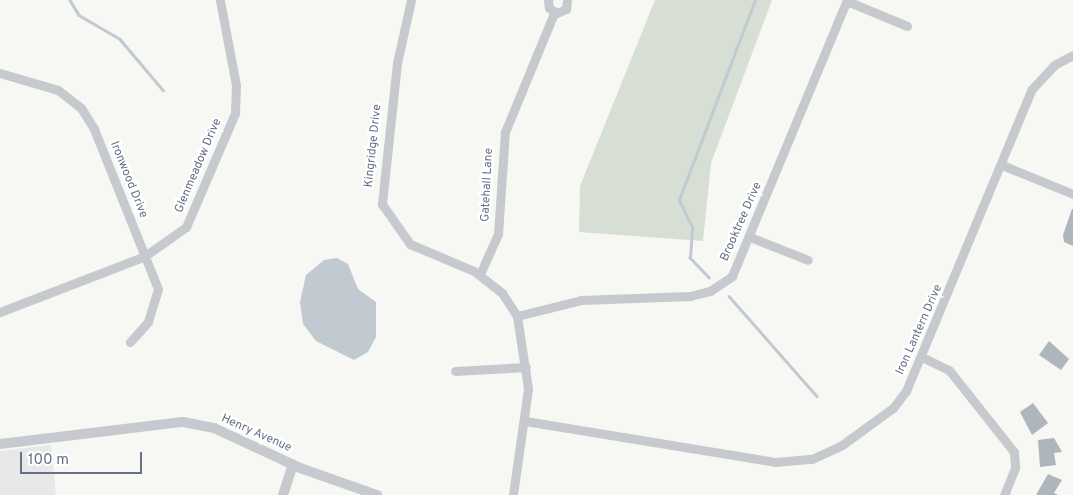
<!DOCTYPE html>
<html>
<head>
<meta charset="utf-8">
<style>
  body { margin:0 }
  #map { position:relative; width:1073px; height:495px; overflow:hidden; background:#f7f7f4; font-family:Overpass,sans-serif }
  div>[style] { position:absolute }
  .built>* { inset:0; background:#e7e8e7 }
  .green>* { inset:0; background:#d7dfd5 }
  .water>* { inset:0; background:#c1cad0 }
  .stream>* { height:2.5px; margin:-1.25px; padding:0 1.25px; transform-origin:1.25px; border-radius:1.25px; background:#c1cad0 }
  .building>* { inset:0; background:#afb5bc }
  .minor>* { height:9px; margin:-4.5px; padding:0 4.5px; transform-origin:4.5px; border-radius:4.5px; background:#c6c9cd }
  .tertiary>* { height:10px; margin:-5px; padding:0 5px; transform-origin:5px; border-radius:5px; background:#c6c9cd }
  span { translate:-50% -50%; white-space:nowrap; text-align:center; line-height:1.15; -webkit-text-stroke:5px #fff; paint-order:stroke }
  .street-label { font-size:12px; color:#647186 }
  .scale { position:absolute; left:20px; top:452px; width:122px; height:22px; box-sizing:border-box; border:2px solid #647186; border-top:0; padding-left:6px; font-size:15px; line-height:18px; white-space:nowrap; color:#647186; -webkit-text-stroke:4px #fff; paint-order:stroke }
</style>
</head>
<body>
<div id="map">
  <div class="built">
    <i style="clip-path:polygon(51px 445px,56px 495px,0 495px,0 451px)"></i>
  </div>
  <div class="green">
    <i style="clip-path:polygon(655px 0,772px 0,711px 163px,703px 241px,579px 232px,580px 186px)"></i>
  </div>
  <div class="water">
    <i style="clip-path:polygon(337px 258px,348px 264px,358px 289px,376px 302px,376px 337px,368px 352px,354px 360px,316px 341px,303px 324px,300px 302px,306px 275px,324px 260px)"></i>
  </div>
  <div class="stream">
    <i style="left:70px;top:0;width:17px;rotate:59deg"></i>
    <i style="left:79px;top:15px;width:48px;rotate:30.3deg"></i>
    <i style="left:120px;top:39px;width:67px;rotate:49.9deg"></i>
    <i style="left:709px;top:278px;width:28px;rotate:-134deg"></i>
    <i style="left:690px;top:258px;width:31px;rotate:-86deg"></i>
    <i style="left:692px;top:227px;width:30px;rotate:-116deg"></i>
    <i style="left:679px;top:200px;width:214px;rotate:-69.2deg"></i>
    <i style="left:729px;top:296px;width:133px;rotate:48.7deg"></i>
  </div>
  <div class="building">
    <i style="clip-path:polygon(1072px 209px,1073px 209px,1073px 246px,1064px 242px,1063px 235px)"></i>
    <i style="clip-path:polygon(1049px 341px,1069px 359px,1061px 370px,1039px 355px)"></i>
    <i style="clip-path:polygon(1033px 403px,1048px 423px,1032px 435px,1020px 412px)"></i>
    <i style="clip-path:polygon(1054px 438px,1062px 452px,1054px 453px,1056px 465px,1040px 467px,1038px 440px)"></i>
    <i style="clip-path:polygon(1048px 474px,1062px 480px,1054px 493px,1058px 495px,1036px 495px)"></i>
  </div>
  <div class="minor">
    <i style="left:411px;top:0;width:65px;rotate:102.5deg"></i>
    <i style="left:397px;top:63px;width:142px;rotate:96.1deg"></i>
    <i style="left:382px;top:204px;width:49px;rotate:55deg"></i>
    <i style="left:410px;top:244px;width:69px;rotate:22.9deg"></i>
    <i style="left:474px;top:271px;width:36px;rotate:38deg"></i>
    <i style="left:502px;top:293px;width:27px;rotate:57deg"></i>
    <i style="left:517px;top:316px;width:74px;rotate:81.4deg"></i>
    <i style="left:528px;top:389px;width:107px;rotate:98.1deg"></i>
    <i style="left:548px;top:0;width:8px;rotate:83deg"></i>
    <i style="left:549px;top:8px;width:9px;rotate:32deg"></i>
    <i style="left:557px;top:13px;width:10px;rotate:-24deg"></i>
    <i style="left:566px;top:9px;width:9px;rotate:-84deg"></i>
    <i style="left:847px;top:1px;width:65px;rotate:22.6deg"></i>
    <i style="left:0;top:73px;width:60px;rotate:16.3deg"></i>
    <i style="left:58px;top:90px;width:29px;rotate:38deg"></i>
    <i style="left:81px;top:108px;width:25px;rotate:58deg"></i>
    <i style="left:94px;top:129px;width:172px;rotate:68.2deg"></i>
    <i style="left:158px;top:289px;width:34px;rotate:107deg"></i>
    <i style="left:148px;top:322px;width:27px;rotate:132deg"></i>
    <i style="left:1002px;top:165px;width:77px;rotate:22.2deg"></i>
    <i style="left:750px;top:237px;width:62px;rotate:21.6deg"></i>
    <i style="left:480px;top:274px;width:44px;rotate:-65.8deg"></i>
    <i style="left:498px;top:234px;width:102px;rotate:-86.1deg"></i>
    <i style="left:505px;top:132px;width:129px;rotate:-67.6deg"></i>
    <i style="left:0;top:312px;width:155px;rotate:-21.1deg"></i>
    <i style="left:145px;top:256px;width:50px;rotate:-35.3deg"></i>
    <i style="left:186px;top:227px;width:124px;rotate:-66.7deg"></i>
    <i style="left:235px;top:113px;width:28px;rotate:-88deg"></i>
    <i style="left:236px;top:85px;width:86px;rotate:-100.7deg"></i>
    <i style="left:517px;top:316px;width:66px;rotate:-14deg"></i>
    <i style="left:581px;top:300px;width:109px;rotate:-2.1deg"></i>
    <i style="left:690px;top:296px;width:21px;rotate:-14deg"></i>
    <i style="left:710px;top:291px;width:27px;rotate:-34deg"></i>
    <i style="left:732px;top:276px;width:299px;rotate:-67.4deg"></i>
    <i style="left:924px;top:358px;width:28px;rotate:26deg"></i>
    <i style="left:949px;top:370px;width:105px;rotate:51.6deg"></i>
    <i style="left:1014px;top:452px;width:16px;rotate:86deg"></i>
    <i style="left:1015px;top:468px;width:29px;rotate:112deg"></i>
    <i style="left:455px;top:371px;width:71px;rotate:-3.2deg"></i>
    <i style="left:525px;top:421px;width:253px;rotate:9.3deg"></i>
    <i style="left:775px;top:462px;width:37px;rotate:-5deg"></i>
    <i style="left:812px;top:459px;width:33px;rotate:-25deg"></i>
    <i style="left:842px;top:445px;width:63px;rotate:-36deg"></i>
    <i style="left:893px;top:408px;width:21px;rotate:-53deg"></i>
    <i style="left:906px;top:391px;width:327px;rotate:-67.4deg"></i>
    <i style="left:1032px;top:89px;width:33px;rotate:-47deg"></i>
    <i style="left:1054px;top:65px;width:21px;rotate:-28deg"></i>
  </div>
  <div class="tertiary">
    <i style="left:0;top:444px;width:184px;rotate:-6.9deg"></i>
    <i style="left:183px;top:422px;width:32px;rotate:11deg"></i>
    <i style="left:214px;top:428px;width:95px;rotate:24.9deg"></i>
    <i style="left:300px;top:468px;width:82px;rotate:19.3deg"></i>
    <i style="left:283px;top:495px;width:32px;rotate:-72deg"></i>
  </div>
  <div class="street-label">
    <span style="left:374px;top:146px;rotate:-84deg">Kingridge Drive</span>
    <span style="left:199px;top:166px;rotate:-67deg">Glenmeadow Drive</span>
    <span style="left:128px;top:180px;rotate:68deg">Ironwood Drive</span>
    <span style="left:488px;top:185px;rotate:-87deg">Gatehall Lane</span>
    <span style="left:742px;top:222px;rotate:-66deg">Brooktree Drive</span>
    <span style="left:920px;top:330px;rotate:-66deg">Iron Lantern Drive</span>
    <span style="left:256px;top:434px;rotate:24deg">Henry Avenue</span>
  </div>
  <div class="scale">100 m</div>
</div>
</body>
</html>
